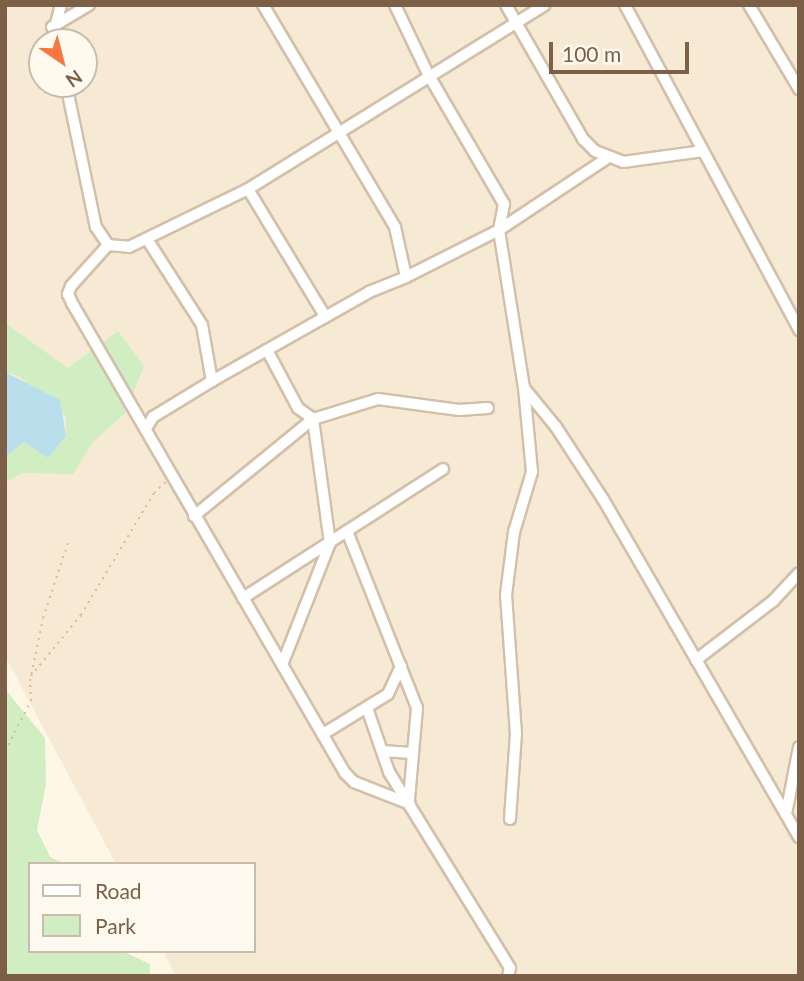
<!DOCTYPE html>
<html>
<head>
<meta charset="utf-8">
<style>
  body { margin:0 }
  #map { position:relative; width:804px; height:981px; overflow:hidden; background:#fef7e6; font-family:Lato,sans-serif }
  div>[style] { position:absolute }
  .residential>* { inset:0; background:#f7ead4 }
  .green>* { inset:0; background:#d0eec2 }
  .water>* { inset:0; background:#b8dfeb }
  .path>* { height:2px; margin-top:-1px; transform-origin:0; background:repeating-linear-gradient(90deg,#dcbc9d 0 2px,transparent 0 7px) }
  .roads { filter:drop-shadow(2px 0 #d2c0aa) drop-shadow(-2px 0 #d2c0aa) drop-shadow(0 2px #d2c0aa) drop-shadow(0 -2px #d2c0aa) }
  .minor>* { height:10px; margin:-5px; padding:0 5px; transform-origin:5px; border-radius:5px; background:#fff }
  span { translate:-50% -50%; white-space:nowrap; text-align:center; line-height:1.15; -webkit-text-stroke:6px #fffaef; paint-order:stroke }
  .frame { position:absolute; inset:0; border:7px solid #7b5f47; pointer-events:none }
  .legend { position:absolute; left:28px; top:862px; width:228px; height:91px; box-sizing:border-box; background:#fffaef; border:2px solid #cabcac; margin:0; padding:9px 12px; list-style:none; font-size:21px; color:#7b5f47 }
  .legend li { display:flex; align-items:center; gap:14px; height:35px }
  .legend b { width:35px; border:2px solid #cabcac }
  .north { position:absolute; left:28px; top:28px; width:70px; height:70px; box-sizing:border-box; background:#fffaef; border:2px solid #cabcac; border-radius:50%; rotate:145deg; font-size:19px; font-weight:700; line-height:28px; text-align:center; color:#7b5f47 }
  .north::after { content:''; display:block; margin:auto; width:24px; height:32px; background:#f47840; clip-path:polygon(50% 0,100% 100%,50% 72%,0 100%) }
  .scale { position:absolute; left:549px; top:42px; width:140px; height:32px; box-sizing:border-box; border:4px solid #7b5f47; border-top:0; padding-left:9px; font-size:21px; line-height:24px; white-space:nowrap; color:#7b5f47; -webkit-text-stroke:5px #fffaef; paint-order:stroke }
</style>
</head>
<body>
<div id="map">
  <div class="residential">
    <i style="clip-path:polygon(evenodd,5px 5px,799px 5px,799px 976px,176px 976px,163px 951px,254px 951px,254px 864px,116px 864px,5px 656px,5px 5px,42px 42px,84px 42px,84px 84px,42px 84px,42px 42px)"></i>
  </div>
  <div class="green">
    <i style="clip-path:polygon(5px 323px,68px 368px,118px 331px,144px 366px,125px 413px,92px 443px,73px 474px,23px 473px,5px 482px,5px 457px,24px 442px,48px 458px,66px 436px,66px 416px,19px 376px,5px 372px)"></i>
    <i style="clip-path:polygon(5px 689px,45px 738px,46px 784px,37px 830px,50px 857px,66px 864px,30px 864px,30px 951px,122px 951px,150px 964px,150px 976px,6px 976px)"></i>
  </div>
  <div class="water">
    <i style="clip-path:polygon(5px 372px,60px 400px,66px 436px,48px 458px,24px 442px,5px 457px)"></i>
  </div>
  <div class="path">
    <i style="left:31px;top:676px;width:79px;rotate:-50.7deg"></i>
    <i style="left:81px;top:615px;width:142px;rotate:-59.1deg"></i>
    <i style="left:154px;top:493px;width:16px;rotate:-43deg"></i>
    <i style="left:5px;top:751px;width:56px;rotate:-62.5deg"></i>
    <i style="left:31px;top:701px;width:20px;rotate:-93deg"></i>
    <i style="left:30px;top:681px;width:64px;rotate:-78.3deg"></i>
    <i style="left:43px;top:618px;width:79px;rotate:-71.6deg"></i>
  </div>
  <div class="roads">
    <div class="minor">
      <i style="left:395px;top:5px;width:76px;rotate:64.4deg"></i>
      <i style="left:428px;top:74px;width:151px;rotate:59.7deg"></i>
      <i style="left:504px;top:204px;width:26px;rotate:101deg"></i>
      <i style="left:499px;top:230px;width:160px;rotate:81deg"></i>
      <i style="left:524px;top:388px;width:50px;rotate:50.6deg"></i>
      <i style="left:556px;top:427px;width:86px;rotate:56.9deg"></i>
      <i style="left:603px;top:499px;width:391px;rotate:59.9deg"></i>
      <i style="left:506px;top:5px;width:155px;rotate:60.1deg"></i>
      <i style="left:583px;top:139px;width:17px;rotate:45deg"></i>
      <i style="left:595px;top:151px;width:30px;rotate:21deg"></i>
      <i style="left:623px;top:162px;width:81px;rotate:-7.8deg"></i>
      <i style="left:625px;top:5px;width:369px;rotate:61.8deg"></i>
      <i style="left:749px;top:5px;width:98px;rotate:59.2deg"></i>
      <i style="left:52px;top:27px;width:43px;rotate:-30.7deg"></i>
      <i style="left:51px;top:42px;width:38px;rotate:-75deg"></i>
      <i style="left:66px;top:84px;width:146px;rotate:78.2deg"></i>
      <i style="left:96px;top:227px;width:22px;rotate:56deg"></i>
      <i style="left:108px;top:245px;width:21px;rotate:5deg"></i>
      <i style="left:129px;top:247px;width:132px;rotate:-26deg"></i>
      <i style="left:248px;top:189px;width:349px;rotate:-31.8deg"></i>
      <i style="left:248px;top:189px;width:149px;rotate:58.8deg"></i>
      <i style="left:147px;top:239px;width:102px;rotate:57.4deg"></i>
      <i style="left:202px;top:325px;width:57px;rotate:79.9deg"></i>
      <i style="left:108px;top:245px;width:55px;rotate:132.1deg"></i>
      <i style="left:71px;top:286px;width:9px;rotate:111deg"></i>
      <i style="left:68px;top:294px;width:10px;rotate:66deg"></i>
      <i style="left:72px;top:303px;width:544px;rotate:59.85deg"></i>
      <i style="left:345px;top:773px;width:13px;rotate:45deg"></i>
      <i style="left:354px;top:782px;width:60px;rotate:21.4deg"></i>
      <i style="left:406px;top:277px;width:104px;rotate:-26.8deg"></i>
      <i style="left:499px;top:230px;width:128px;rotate:-33.6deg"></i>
      <i style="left:267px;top:350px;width:66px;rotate:61.9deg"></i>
      <i style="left:298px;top:408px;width:19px;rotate:36deg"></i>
      <i style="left:313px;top:419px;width:125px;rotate:82.2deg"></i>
      <i style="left:330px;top:543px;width:131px;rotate:111.5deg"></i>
      <i style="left:147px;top:427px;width:12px;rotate:-59deg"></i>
      <i style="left:153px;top:417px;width:69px;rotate:-31.4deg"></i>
      <i style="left:212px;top:381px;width:180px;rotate:-29.5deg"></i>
      <i style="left:369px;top:292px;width:40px;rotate:-22deg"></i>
      <i style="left:406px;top:277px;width:51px;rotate:-102.4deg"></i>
      <i style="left:395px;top:227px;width:258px;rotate:-120.7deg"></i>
      <i style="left:194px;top:516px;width:154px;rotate:-39.2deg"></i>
      <i style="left:313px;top:419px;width:68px;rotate:-17.1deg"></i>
      <i style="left:378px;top:399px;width:82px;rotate:7.7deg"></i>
      <i style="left:459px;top:410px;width:29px;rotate:-4deg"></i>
      <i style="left:347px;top:531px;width:190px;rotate:68.4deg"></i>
      <i style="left:417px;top:708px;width:92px;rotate:95deg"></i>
      <i style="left:243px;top:598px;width:238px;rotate:-32.8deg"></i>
      <i style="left:696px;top:660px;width:97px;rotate:-37.5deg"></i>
      <i style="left:773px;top:601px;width:38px;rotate:-47deg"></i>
      <i style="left:367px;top:708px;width:68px;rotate:71deg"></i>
      <i style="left:389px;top:772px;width:230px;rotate:58.3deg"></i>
      <i style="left:510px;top:968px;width:8px;rotate:104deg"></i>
      <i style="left:323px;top:734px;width:76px;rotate:-31.6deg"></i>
      <i style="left:388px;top:694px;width:31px;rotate:-65deg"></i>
      <i style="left:382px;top:751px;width:30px;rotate:4deg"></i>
      <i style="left:786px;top:814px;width:68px;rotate:-79deg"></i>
      <i style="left:510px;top:819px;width:85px;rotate:-86deg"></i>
      <i style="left:516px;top:734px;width:139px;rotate:-94.1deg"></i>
      <i style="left:506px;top:595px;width:64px;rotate:-82.8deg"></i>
      <i style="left:514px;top:532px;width:63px;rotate:-73.3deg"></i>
      <i style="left:532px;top:472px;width:84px;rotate:-95.4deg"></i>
    </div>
  </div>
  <div class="frame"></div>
  <ul class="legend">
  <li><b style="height:9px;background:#fff"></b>Road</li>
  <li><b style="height:19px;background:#d0eec2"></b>Park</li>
  </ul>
  <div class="north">N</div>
  <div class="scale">100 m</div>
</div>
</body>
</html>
